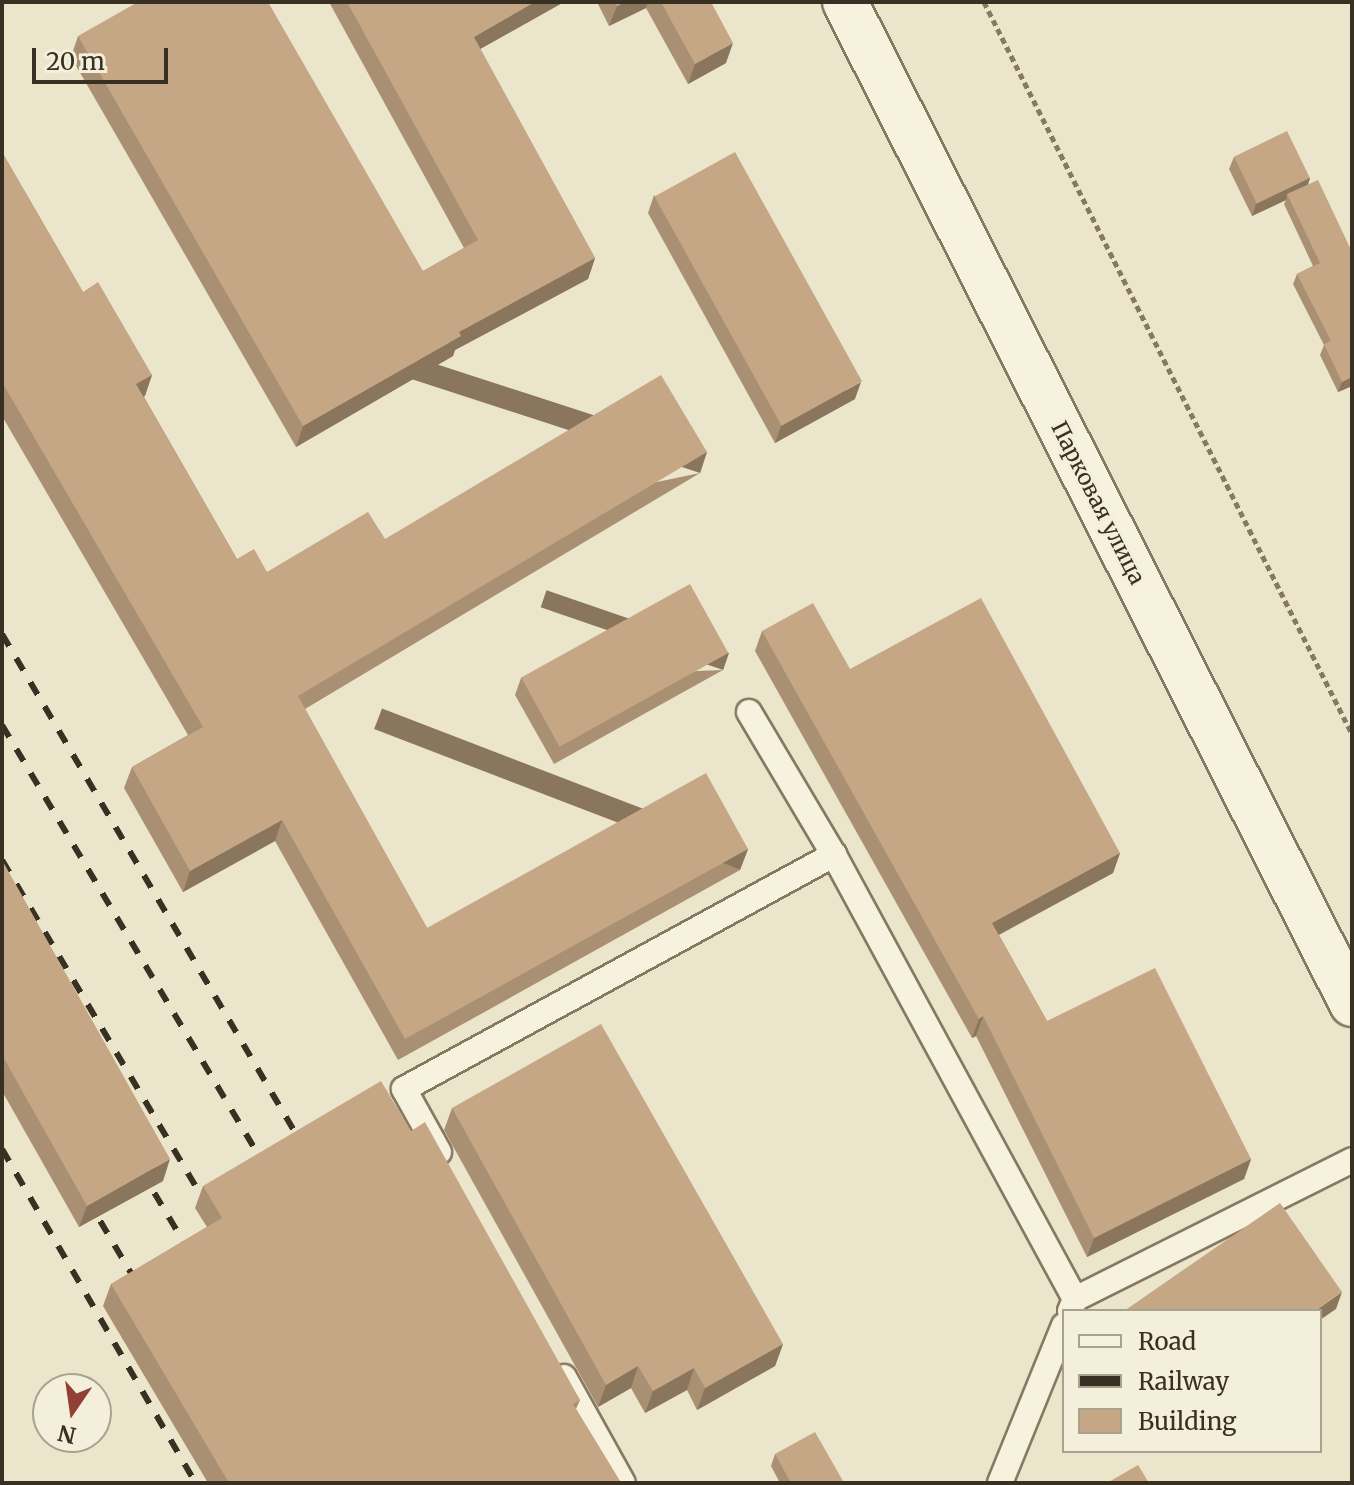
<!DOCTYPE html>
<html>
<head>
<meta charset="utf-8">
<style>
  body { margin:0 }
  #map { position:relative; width:1354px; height:1485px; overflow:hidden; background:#ebe5cb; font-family:Merriweather,serif }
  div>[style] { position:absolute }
  .path>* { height:5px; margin-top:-2.5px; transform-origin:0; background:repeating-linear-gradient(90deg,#867961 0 6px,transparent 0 10px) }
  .roads { filter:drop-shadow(2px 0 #867961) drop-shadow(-2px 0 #867961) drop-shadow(0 2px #867961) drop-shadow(0 -2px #867961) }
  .lane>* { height:24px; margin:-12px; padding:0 12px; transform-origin:12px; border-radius:12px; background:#f6f2de }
  .secondary>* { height:44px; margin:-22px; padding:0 22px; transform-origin:22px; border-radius:22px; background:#f6f2de }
  .rail>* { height:6px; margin-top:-3px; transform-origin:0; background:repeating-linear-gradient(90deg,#383022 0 14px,transparent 0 28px) }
  .wall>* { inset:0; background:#a99072 }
  .shaded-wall>* { inset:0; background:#8a755d; transform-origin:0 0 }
  .building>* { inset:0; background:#c5a785; transform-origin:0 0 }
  span { translate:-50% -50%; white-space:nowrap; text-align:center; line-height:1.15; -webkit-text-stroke:6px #f3efda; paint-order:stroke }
  .street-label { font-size:22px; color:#383022 }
  .frame { position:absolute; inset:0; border:4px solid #383022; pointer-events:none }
  .legend { position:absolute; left:1062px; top:1309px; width:260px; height:144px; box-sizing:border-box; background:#f3efda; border:2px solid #a8a390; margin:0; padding:10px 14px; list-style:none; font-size:24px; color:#383022 }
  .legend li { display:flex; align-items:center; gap:16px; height:40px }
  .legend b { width:40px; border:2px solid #a8a390 }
  .north { position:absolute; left:32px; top:1373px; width:80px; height:80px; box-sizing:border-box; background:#f3efda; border:2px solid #a8a390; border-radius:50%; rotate:193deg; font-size:22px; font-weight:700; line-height:32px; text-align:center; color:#383022 }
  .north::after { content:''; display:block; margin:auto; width:28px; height:36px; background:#8f4136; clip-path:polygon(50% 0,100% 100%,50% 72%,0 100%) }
  .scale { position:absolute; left:32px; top:48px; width:136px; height:36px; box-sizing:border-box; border:4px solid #383022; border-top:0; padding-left:10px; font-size:24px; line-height:28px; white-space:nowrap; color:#383022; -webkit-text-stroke:6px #f3efda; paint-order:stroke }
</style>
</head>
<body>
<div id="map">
  <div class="path">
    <i style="left:984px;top:2px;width:819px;rotate:63.31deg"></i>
  </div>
  <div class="roads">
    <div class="lane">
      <i style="left:749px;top:712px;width:166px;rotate:59.3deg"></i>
      <i style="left:834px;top:855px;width:505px;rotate:61.51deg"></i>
      <i style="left:439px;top:1152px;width:72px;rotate:-119.1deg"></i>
      <i style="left:404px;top:1089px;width:490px;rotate:-28.6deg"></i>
      <i style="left:1070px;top:1311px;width:13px;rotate:-67deg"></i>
      <i style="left:1075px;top:1299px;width:310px;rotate:-26.6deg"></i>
      <i style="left:564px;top:1377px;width:121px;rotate:60.9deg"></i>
      <i style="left:1000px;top:1483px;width:170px;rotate:-67.9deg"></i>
    </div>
    <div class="secondary">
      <i style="left:845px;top:2px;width:1123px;rotate:63.16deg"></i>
    </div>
  </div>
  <div class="rail">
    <i style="left:2px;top:634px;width:600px;rotate:59.54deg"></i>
    <i style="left:2px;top:725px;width:519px;rotate:59.19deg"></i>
    <i style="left:2px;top:860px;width:409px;rotate:59.3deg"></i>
    <i style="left:2px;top:1149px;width:386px;rotate:59.9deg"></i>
    <i style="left:140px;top:1169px;width:107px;rotate:59.1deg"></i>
    <i style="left:86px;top:1197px;width:108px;rotate:59.4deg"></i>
  </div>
  <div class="wall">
    <i style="clip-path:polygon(329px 2px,564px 2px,480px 49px,595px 258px,588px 279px,455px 350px,453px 356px,296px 447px,71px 57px,78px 36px,423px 271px,464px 248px)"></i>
    <i style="clip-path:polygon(597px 2px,710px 2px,726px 63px,688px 84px,646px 8px,609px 26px)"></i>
    <i style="clip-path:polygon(2px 152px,83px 292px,152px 375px,144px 397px,237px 559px,267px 572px,385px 539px,700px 473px,305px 709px,427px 928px,748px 849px,740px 870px,398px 1060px,275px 841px,183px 892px,124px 788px,132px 767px,188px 735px,2px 416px)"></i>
    <i style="clip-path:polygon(1234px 157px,1310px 178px,1308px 185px,1352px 252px,1352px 386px,1338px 392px,1320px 355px,1324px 345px,1293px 284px,1297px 274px,1313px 266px,1284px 204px,1286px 200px,1252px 216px,1229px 169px)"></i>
    <i style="clip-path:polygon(654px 195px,855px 399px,775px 443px,648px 213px)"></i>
    <i style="clip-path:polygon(762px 631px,850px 669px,1120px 853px,1113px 873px,999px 935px,1047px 1021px,1251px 1159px,1244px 1179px,1087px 1257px,976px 1036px,972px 1038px,755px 651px)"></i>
    <i style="clip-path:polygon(723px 670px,554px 764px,515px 695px,521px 678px)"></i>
    <i style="clip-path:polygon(2px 860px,163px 1181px,79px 1227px,2px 1091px)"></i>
    <i style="clip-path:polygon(452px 1108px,783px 1344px,775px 1366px,697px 1410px,687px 1390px,645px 1413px,631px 1388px,598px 1407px,444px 1130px)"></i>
    <i style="clip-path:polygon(411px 1131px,580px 1400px,576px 1409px,621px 1483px,208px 1483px,103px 1306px,111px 1284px,207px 1227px,195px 1208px,203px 1186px)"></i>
    <i style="clip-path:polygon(775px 1454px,842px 1483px,780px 1483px,771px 1466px)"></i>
  </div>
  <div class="shaded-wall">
    <i style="clip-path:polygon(535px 2px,564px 2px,466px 57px,474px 37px)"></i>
    <i style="clip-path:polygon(625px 2px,648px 2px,646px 8px,609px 26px,617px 6px)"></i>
    <i style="clip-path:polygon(733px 43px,726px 63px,688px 84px,695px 64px)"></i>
    <i style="clip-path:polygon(1310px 178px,1306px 190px,1287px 194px,1286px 200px,1252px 216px,1256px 204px)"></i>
    <i style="clip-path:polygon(595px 258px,588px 279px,455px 350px,453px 356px,296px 447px,303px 426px,459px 332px)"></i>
    <i style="clip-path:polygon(152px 375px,145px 396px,129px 405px,136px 384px)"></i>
    <i style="clip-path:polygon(1352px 377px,1352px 386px,1338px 392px,1342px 382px)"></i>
    <i style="clip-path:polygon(861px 382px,855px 399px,775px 443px,781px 426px)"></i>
    <i style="left:707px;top:452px;width:22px;height:476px;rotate:108deg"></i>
    <i style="left:729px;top:653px;width:18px;height:193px;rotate:109deg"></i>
    <i style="clip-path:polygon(282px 820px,275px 841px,183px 892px,190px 871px)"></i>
    <i style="left:748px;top:849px;width:22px;height:392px;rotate:111deg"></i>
    <i style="clip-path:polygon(1120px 853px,1113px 873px,985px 942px,992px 923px)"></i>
    <i style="clip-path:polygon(983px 1016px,976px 1036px,972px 1038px,979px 1019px)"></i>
    <i style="clip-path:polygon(170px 1159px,163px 1181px,79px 1227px,87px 1206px)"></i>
    <i style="clip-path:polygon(1251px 1159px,1244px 1179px,1087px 1257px,1094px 1238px)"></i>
    <i style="clip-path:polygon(1342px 1292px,1336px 1309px,1320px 1320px,1320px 1311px,1315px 1311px)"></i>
    <i style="clip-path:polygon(783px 1344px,775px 1366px,697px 1410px,705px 1388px)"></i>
    <i style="clip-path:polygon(638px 1366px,631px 1388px,598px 1407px,606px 1385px)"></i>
    <i style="clip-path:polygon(694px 1368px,687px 1390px,645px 1413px,653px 1391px)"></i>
  </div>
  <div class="building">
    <i style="clip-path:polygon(138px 2px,268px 2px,423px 271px,478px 240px,347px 2px,535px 2px,474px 37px,595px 258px,459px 332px,461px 336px,303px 426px,78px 36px)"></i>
    <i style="clip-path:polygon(615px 2px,625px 2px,617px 6px)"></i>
    <i style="clip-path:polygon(661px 2px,711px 2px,733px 43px,695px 64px)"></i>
    <i style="left:1287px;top:131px;width:52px;height:59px;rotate:64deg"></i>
    <i style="clip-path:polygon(2px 152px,83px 292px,98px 282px,152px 375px,136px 384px,237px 559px,254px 549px,267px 572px,368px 512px,385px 539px,661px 375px,707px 452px,298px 696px,427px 928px,706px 773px,748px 849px,405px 1039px,282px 820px,190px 871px,132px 767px,203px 727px,2px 382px)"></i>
    <i style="left:735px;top:152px;width:262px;height:92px;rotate:61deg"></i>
    <i style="clip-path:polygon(1318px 180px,1352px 252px,1352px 377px,1342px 382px,1324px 344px,1331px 341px,1297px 274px,1320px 263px,1287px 194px)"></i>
    <i style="left:690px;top:584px;width:79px;height:193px;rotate:61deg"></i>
    <i style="clip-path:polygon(981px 598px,1120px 853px,992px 923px,1047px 1021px,1155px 968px,1251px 1159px,1094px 1238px,983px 1016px,979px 1019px,762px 631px,813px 603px,850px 669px)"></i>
    <i style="clip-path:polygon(2px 860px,170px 1159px,87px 1206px,2px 1055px)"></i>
    <i style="clip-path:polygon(601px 1024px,783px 1344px,705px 1388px,694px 1368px,653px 1391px,638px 1366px,606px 1385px,452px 1108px)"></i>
    <i style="clip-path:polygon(381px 1081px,411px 1131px,425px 1122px,580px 1400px,573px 1404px,621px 1483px,229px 1483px,111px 1284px,222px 1218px,203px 1186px)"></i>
    <i style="clip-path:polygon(1280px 1203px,1342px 1292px,1315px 1311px,1124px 1311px)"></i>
    <i style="clip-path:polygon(815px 1432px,843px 1481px,840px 1483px,791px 1483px,775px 1454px)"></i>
    <i style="clip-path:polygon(1138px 1465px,1149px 1483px,1107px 1483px)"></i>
  </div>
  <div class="street-label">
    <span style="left:1098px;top:503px;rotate:63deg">Парковая улица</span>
  </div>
  <div class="frame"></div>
  <ul class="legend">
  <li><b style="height:10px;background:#f6f2de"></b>Road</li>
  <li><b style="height:10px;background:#383022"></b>Railway</li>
  <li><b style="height:22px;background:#c5a785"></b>Building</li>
  </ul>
  <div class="north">N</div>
  <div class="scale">20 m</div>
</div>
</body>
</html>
